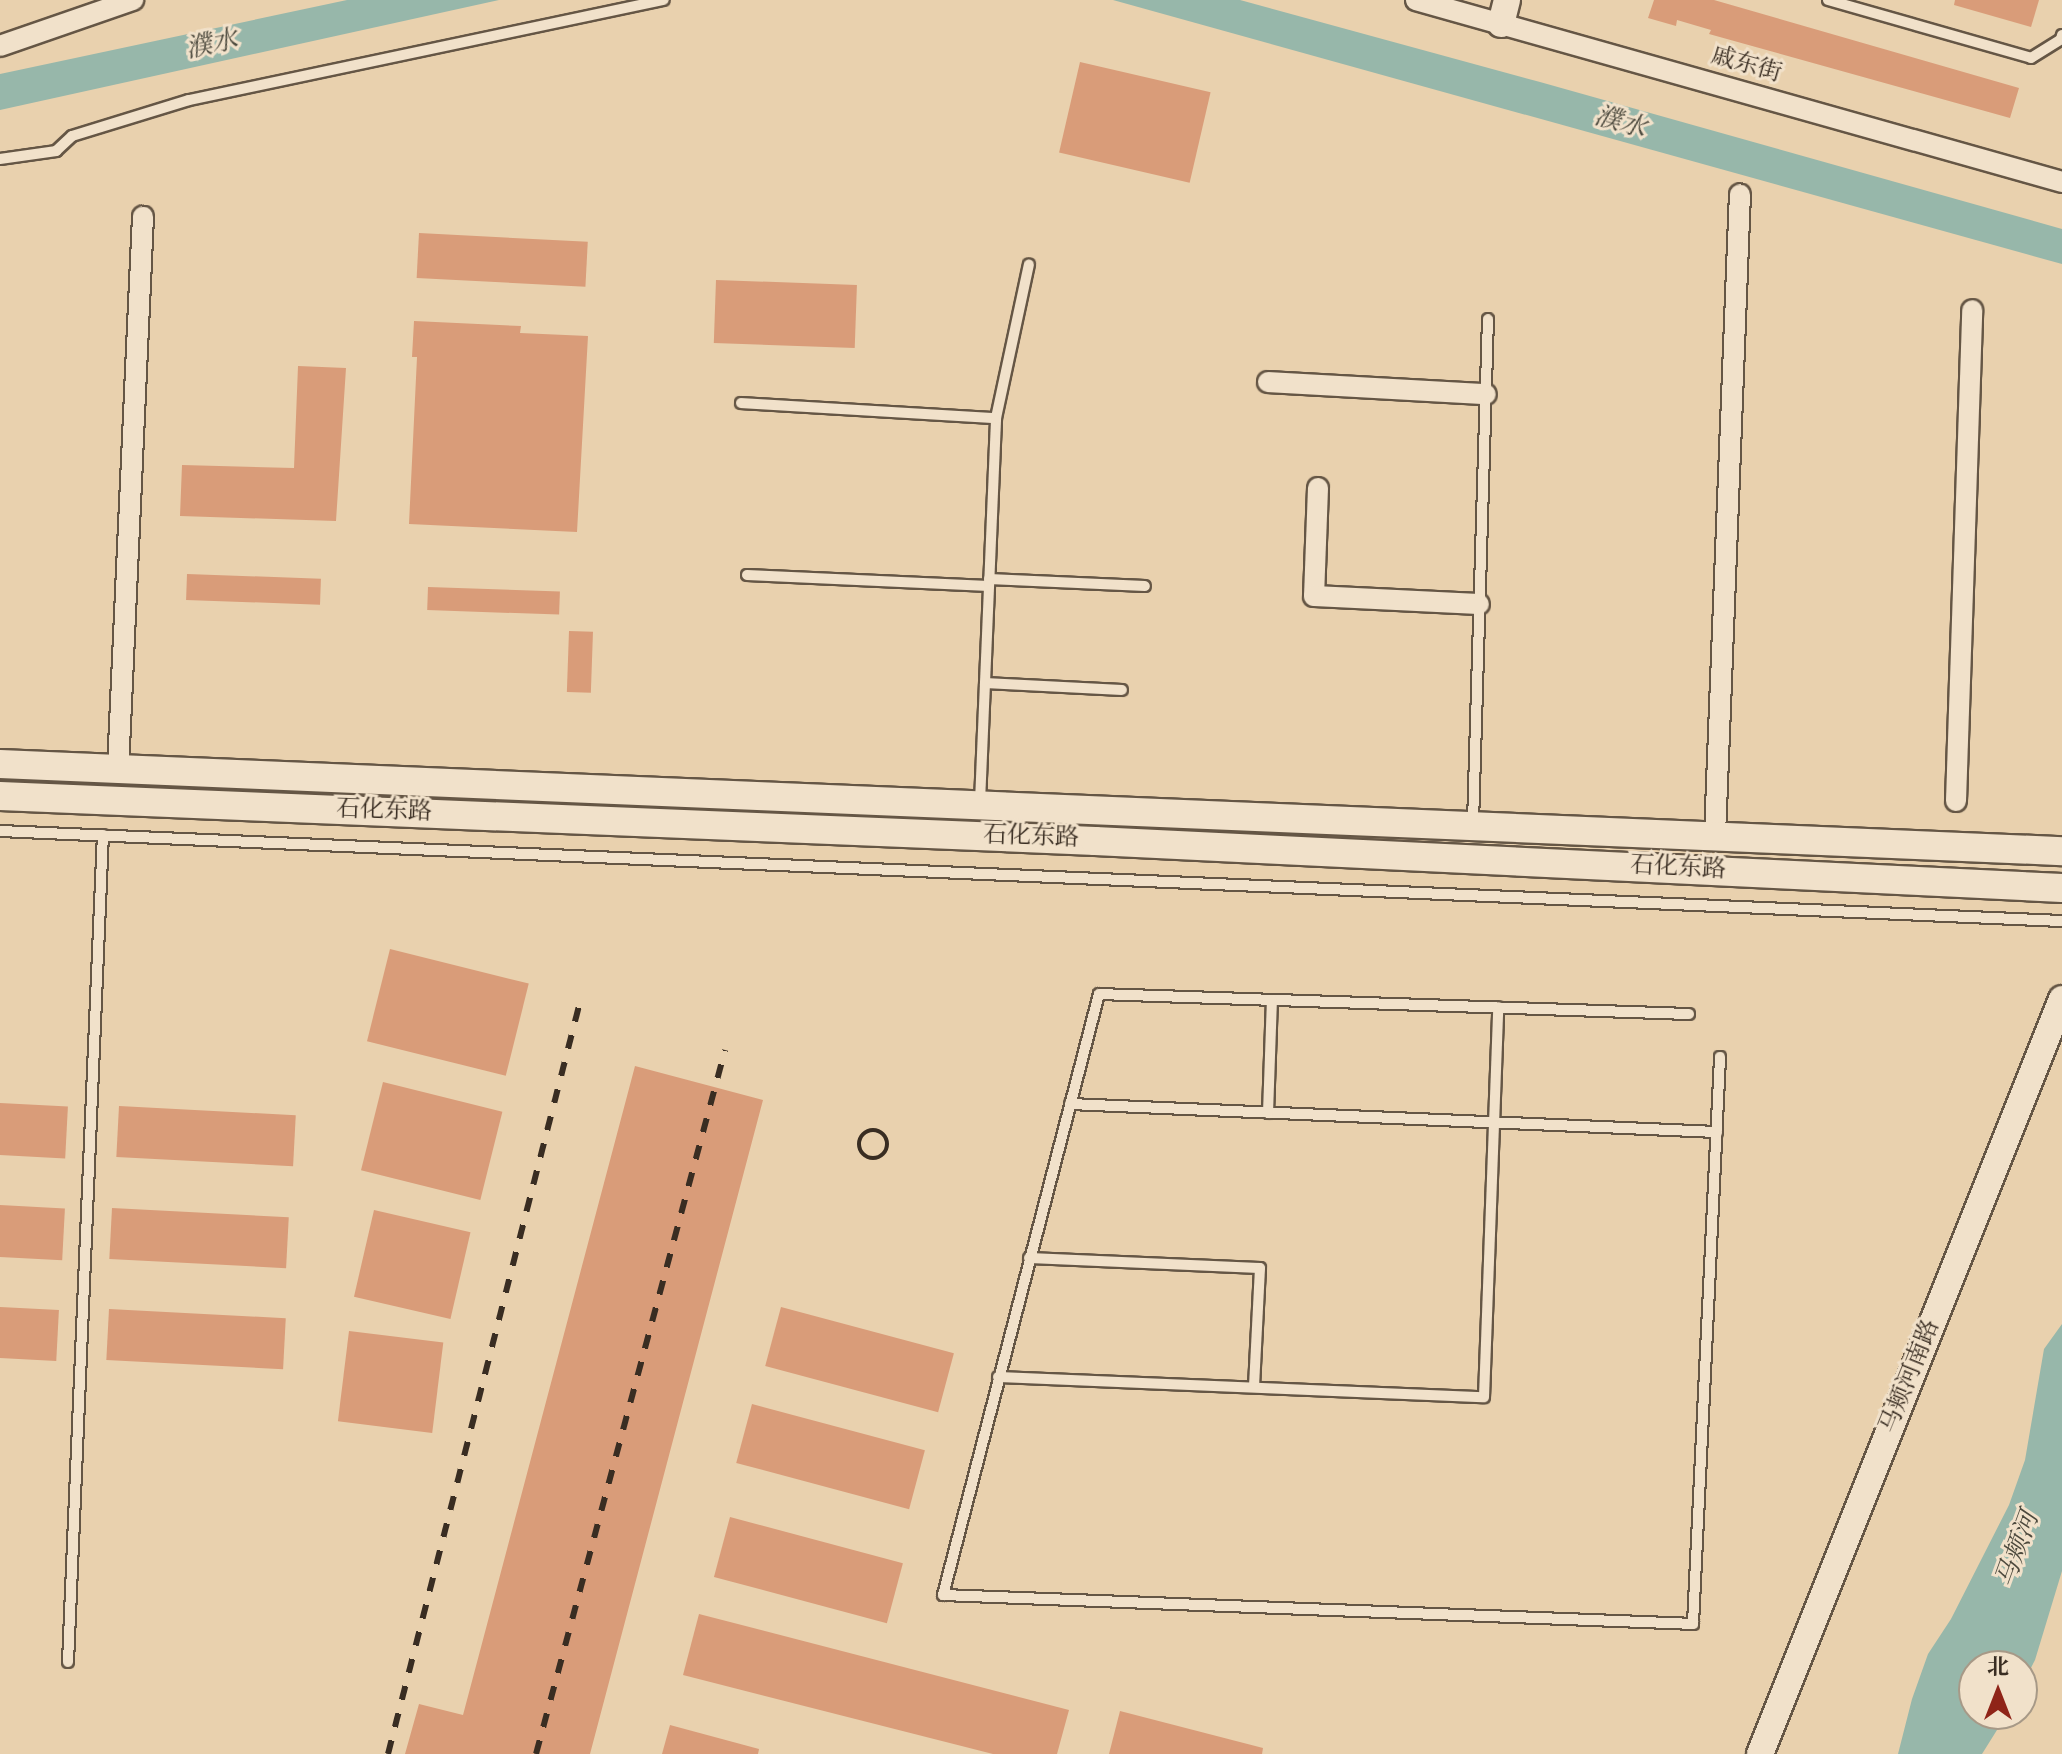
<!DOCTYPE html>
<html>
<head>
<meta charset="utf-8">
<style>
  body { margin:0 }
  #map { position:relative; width:2062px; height:1754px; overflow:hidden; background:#e9d1ae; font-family:"Old Standard TT","Noto Serif SC",serif }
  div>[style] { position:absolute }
  .water>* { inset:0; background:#97b7aa }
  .building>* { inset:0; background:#d99c79; transform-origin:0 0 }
  .path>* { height:4px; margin-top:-2px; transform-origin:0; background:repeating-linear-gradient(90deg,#392d22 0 6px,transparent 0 10px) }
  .path>.ring { margin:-2px; padding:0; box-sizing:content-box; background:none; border:4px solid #392d22; border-radius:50% }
  .roads { filter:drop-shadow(2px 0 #655645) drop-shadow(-2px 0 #655645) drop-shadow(0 2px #655645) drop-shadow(0 -2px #655645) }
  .service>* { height:10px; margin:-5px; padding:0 5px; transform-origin:5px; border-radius:5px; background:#f1e1ca }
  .minor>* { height:20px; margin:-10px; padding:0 10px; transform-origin:10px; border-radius:10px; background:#f1e1ca }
  .tertiary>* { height:26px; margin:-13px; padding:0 13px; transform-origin:13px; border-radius:13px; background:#f1e1ca }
  .secondary>* { height:28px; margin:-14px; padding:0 14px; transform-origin:14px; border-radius:14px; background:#f1e1ca }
  .rail>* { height:6px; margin-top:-3px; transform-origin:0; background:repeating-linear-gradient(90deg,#392d22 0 14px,transparent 0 28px) }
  span { translate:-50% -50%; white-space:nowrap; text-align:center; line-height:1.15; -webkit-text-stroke:6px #f1e1ca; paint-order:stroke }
  .street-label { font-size:24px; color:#392d22 }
  .water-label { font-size:26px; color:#4c493d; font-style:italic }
  .north { position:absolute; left:1958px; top:1650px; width:80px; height:80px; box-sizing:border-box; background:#f1e1ca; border:2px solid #a79987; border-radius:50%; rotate:0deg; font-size:22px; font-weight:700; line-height:32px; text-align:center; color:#392d22 }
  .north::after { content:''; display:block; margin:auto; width:28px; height:36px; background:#8f2418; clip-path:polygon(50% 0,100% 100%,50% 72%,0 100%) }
</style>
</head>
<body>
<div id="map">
  <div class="water">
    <i style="clip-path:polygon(347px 0,499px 0,0 110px,0 74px)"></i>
    <i style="clip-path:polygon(1113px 0,1240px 0,1540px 82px,2062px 229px,2062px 264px)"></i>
    <i style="clip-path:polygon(2062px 1324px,2062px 1571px,2035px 1660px,2022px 1685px,2022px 1666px,1974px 1666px,1974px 1714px,2007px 1714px,1982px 1754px,1898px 1754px,1912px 1699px,1928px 1654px,1951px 1619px,2009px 1505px,2025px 1460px,2044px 1349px)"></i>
  </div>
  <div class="building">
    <i style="clip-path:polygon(1654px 0,1714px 0,2019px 88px,2010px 118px,1709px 34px,1711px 30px,1677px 20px,1676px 26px,1648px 18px)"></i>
    <i style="clip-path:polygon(1955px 0,2039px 0,2031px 27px,1954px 5px)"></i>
    <i style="left:1080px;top:62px;width:134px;height:93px;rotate:13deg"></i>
    <i style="left:419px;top:233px;width:169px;height:45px;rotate:3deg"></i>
    <i style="left:716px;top:280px;width:141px;height:63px;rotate:2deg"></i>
    <i style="clip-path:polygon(414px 321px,521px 326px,520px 333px,588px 336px,577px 532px,409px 524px,417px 357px,412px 357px)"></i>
    <i style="clip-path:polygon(298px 366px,346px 368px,336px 521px,180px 516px,182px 465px,294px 468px)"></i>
    <i style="left:187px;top:574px;width:134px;height:26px;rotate:2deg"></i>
    <i style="left:428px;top:587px;width:132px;height:23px;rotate:2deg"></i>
    <i style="left:569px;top:631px;width:24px;height:61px;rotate:2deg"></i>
    <i style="left:390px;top:949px;width:143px;height:95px;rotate:14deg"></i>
    <i style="clip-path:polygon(635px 1066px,763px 1100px,590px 1754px,405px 1754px,419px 1704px,463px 1715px)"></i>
    <i style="left:383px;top:1082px;width:123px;height:91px;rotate:14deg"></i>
    <i style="left:0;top:1103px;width:68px;height:52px;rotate:3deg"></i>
    <i style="left:119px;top:1106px;width:177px;height:51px;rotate:3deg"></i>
    <i style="left:0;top:1205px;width:65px;height:52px;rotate:3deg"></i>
    <i style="left:112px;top:1208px;width:177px;height:51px;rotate:3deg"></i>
    <i style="left:374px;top:1210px;width:99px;height:89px;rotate:13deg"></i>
    <i style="left:0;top:1307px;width:59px;height:51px;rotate:3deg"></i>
    <i style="left:781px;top:1307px;width:179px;height:61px;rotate:15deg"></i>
    <i style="left:109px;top:1309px;width:177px;height:51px;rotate:3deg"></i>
    <i style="left:349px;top:1331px;width:95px;height:91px;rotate:7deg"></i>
    <i style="left:752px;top:1404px;width:179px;height:61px;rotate:15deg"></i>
    <i style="left:730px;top:1517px;width:179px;height:62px;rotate:15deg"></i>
    <i style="clip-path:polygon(699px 1614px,1069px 1710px,1057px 1754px,993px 1754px,683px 1675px)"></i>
    <i style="clip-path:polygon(1120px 1711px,1263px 1748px,1262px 1754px,1109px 1754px)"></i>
    <i style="clip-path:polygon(670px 1725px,759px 1749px,758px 1754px,662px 1754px)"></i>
  </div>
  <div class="path">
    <i class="ring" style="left:859px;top:1130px;width:24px;height:24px"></i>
  </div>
  <div class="roads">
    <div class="service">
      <i style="left:1828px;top:0;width:211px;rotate:15.9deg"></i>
      <i style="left:2031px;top:58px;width:36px;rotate:-32deg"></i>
      <i style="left:2061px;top:39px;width:4px;rotate:-76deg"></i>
      <i style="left:0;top:159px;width:57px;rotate:-8.1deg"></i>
      <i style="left:56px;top:151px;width:22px;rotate:-43deg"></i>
      <i style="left:72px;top:136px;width:122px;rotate:-17.1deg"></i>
      <i style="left:189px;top:100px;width:485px;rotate:-11.9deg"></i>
      <i style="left:741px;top:403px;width:255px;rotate:3.4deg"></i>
      <i style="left:747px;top:575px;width:242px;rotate:2.6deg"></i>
      <i style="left:989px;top:579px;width:156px;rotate:2.6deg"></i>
      <i style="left:985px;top:683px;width:137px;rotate:2.9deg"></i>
      <i style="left:980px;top:802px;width:384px;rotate:-87.6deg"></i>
      <i style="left:996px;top:418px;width:157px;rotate:-77.9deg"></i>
      <i style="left:1473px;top:823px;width:504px;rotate:-88.3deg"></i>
      <i style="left:0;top:831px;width:2064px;rotate:2.5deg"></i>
      <i style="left:1689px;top:1014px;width:590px;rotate:-178.06deg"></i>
      <i style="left:1099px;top:994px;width:621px;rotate:104.55deg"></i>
      <i style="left:943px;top:1595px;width:751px;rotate:2.21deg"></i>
      <i style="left:1693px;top:1624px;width:568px;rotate:-87.27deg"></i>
      <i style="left:1070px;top:1104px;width:648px;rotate:2.48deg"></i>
      <i style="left:1268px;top:1113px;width:113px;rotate:-88deg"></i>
      <i style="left:1029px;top:1258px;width:231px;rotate:2.5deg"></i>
      <i style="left:1260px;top:1268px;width:119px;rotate:92.9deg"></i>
      <i style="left:998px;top:1377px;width:486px;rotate:2.4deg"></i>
      <i style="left:1484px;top:1397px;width:390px;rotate:-87.9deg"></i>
      <i style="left:68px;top:1662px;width:828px;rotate:-87.58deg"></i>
    </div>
    <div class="minor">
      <i style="left:1416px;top:0;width:671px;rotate:15.73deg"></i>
      <i style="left:0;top:46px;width:141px;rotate:-19.1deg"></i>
      <i style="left:1268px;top:382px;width:218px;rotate:3.2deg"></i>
      <i style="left:1318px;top:488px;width:108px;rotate:92.1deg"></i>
      <i style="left:1314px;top:596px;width:165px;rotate:2.8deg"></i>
      <i style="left:118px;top:769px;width:553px;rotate:-87.41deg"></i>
      <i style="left:1956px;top:801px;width:491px;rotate:-88.1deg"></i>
      <i style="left:1715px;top:835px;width:641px;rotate:-87.77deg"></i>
    </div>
    <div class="tertiary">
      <i style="left:1501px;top:24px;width:25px;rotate:-76deg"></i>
      <i style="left:1760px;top:1754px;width:813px;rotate:-68.2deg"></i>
    </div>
    <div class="secondary">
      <i style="left:0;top:764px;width:2064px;rotate:2.42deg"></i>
      <i style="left:0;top:796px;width:1096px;rotate:2.35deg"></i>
      <i style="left:1095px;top:841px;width:968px;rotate:2.78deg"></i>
    </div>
  </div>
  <div class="rail">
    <i style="left:388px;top:1754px;width:772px;rotate:-75.68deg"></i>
    <i style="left:536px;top:1754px;width:729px;rotate:-74.97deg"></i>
  </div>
  <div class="street-label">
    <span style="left:1746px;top:66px;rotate:16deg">戚东街</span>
    <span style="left:384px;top:812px;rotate:2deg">石化东路</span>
    <span style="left:1031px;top:838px;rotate:2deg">石化东路</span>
    <span style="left:1678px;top:869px;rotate:3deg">石化东路</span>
    <span style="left:1911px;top:1377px;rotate:-68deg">马颊河南路</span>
  </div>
  <div class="water-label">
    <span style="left:212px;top:46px;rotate:-12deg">濮水</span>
    <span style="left:1620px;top:124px;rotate:16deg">濮水</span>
    <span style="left:2019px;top:1550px;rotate:-70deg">马颊河</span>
  </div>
  <div class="north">北</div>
</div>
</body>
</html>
